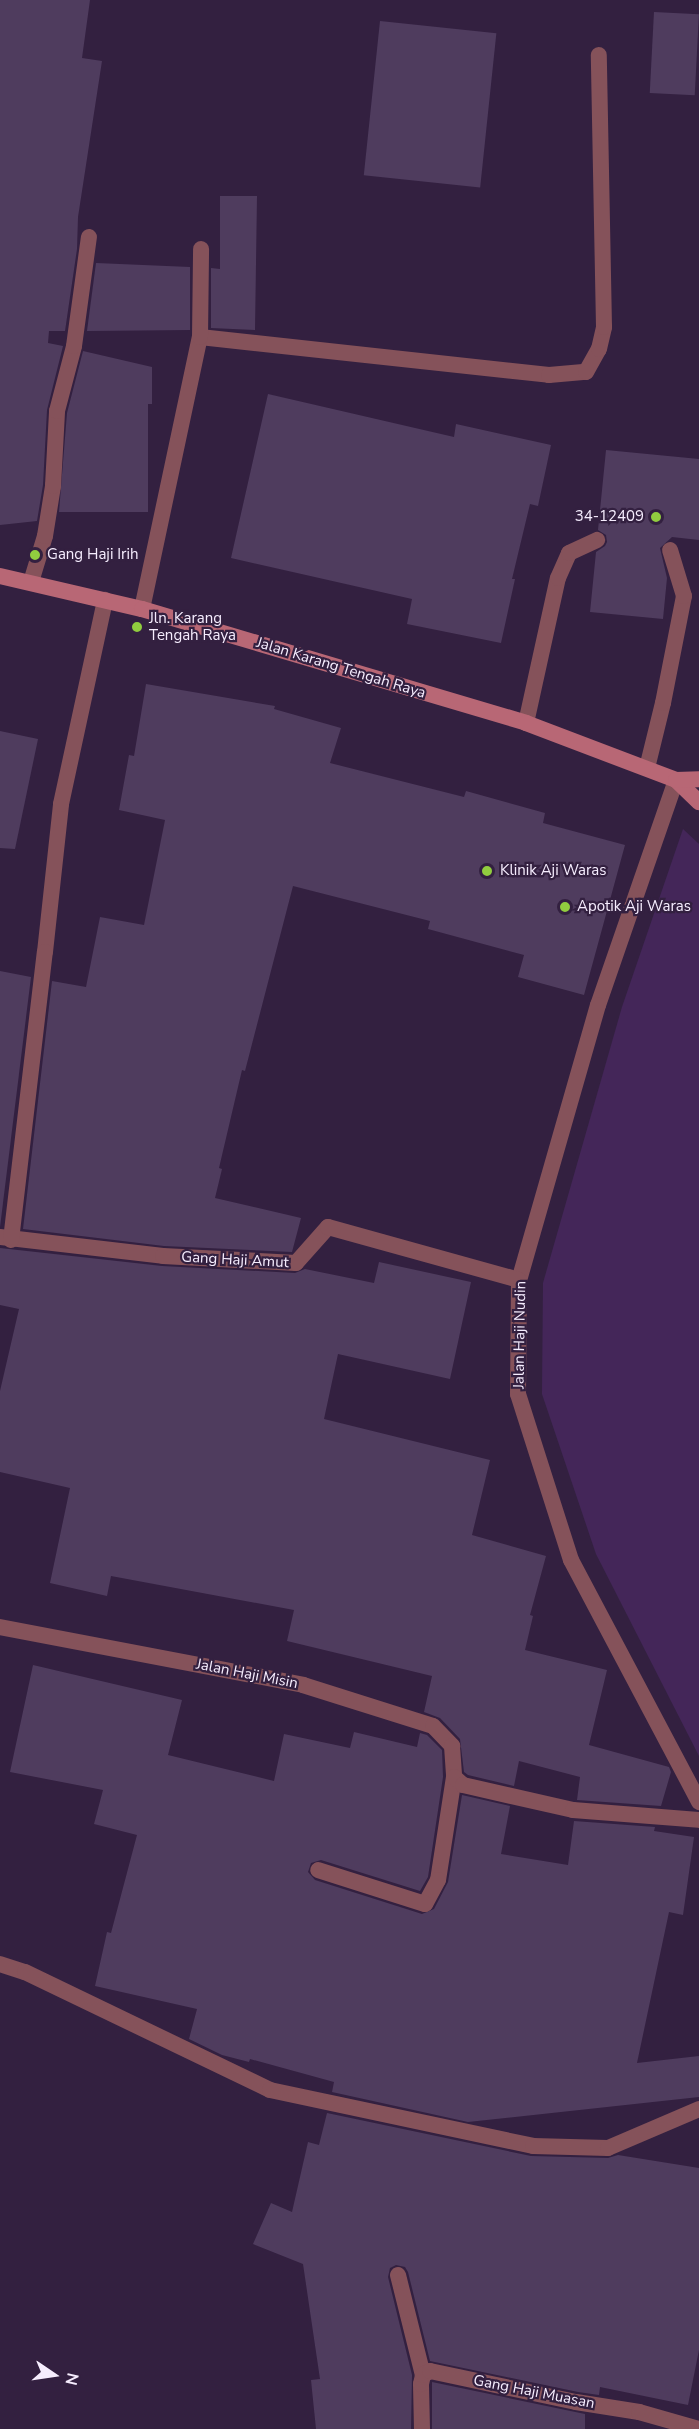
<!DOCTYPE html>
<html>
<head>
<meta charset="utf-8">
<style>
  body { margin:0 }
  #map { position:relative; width:699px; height:2429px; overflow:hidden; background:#332040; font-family:"Nunito Sans",sans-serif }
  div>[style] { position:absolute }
  .green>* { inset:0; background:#442659 }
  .building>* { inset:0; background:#4f3c5e; transform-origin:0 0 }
  .service>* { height:16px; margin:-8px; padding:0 8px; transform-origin:8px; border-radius:8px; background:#85525a }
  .minor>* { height:16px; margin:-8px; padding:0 8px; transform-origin:8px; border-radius:8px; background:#85525a }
  .secondary>* { height:16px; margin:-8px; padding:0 8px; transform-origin:8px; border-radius:8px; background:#b86775 }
  .dots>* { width:16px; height:16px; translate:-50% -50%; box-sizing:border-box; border:3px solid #332040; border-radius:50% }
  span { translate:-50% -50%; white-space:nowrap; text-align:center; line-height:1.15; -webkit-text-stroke:4.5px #332040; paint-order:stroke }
  .poi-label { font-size:15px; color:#f6edfe }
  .right { translate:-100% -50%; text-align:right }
  .left { translate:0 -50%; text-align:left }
  .street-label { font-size:15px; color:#f6edfe }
  .north { position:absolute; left:24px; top:2345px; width:60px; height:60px; -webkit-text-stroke:4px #332040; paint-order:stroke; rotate:103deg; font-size:16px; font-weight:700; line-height:24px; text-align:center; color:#f6edfe }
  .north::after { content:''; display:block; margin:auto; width:21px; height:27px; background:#f6edfe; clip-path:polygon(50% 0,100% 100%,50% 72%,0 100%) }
</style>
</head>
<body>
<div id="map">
  <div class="green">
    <i style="clip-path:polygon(683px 829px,699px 844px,699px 1756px,596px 1554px,542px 1394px,543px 1283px,622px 1007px)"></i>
  </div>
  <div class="building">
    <i style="clip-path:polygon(0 0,90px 0,82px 58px,102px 61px,78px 217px,77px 249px,65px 331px,49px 331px,48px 343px,63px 346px,47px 410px,43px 485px,37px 521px,0 525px)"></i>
    <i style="left:654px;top:12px;width:45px;height:81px;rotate:3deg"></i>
    <i style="left:380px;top:21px;width:117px;height:155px;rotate:6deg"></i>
    <i style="clip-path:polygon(220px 196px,257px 196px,255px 330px,211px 328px,211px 268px,220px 269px)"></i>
    <i style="clip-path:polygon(96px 263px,190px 267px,190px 330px,87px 331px)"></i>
    <i style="clip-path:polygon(83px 351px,152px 367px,152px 404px,148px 404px,148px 512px,59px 512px,67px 413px)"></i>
    <i style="clip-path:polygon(268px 394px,454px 437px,456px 424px,551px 445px,538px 506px,530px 504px,512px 579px,515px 579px,501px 643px,407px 624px,412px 599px,231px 558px)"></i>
    <i style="clip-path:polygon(606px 450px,699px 459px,699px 540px,672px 537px,660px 548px,667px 578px,663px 619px,590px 612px,596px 552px,605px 546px,607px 542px,606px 535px,598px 530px)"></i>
    <i style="clip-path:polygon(146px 684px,275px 706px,274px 709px,341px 728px,330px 763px,464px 797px,466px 791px,545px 813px,543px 823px,625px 845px,584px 995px,518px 977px,524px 955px,428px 929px,430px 921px,293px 886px,245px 1071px,242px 1070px,219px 1168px,222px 1169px,215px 1198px,301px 1218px,292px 1252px,164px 1246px,23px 1229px,52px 981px,86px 987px,100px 917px,144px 925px,165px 820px,119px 810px,129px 755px,134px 756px)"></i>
    <i style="clip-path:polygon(0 731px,38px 739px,15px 849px,0 848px)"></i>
    <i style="clip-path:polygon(0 971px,31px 977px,0 1227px)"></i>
    <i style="clip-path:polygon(0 1248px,162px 1266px,295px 1273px,305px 1269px,374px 1283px,379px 1262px,471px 1282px,450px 1379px,338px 1354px,324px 1419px,490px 1460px,472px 1535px,546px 1556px,530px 1615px,533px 1616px,525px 1650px,607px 1670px,589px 1745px,669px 1767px,671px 1772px,661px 1806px,577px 1800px,580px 1777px,519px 1761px,514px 1786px,468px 1775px,464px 1772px,460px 1739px,440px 1718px,424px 1712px,432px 1676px,287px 1641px,294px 1610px,111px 1576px,107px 1596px,50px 1583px,70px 1488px,0 1472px,0 1391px,19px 1309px,0 1305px)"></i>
    <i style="clip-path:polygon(33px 1665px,182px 1700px,168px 1755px,274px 1781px,284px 1734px,350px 1748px,354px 1732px,417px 1747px,420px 1733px,427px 1735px,442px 1750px,443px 1777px,428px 1877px,420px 1891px,321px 1860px,311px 1863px,308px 1872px,315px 1880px,422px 1914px,434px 1909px,448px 1882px,462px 1795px,510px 1806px,501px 1854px,568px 1865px,574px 1821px,655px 1827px,654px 1831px,694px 1837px,683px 1915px,669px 1912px,637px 2063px,699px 2056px,699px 2097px,468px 2122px,332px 2092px,334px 2082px,250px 2059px,249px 2062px,222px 2055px,189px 2039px,197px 2009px,95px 1986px,107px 1932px,111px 1933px,137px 1835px,94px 1824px,103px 1790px,10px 1772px)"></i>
    <i style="clip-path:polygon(327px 2113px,531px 2156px,608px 2158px,618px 2155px,699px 2168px,699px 2350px,688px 2405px,600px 2387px,599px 2395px,578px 2392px,430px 2361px,408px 2272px,405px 2267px,396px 2265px,390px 2268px,388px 2277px,412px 2375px,411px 2429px,316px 2429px,311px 2380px,320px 2379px,303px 2264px,253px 2244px,271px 2203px,292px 2212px,308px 2142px,319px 2145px)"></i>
    <i style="clip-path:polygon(432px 2382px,585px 2414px,585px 2429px,432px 2429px)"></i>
  </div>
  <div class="service">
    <i style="left:200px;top:337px;width:351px;rotate:6.2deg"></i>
    <i style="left:549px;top:375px;width:37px;rotate:-5deg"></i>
    <i style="left:586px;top:372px;width:26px;rotate:-61deg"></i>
    <i style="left:599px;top:349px;width:23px;rotate:-77deg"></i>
    <i style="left:604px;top:327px;width:272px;rotate:-91.1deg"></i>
    <i style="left:142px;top:609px;width:278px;rotate:-78deg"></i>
    <i style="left:200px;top:337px;width:88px;rotate:-89.3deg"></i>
    <i style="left:526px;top:723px;width:148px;rotate:-77.6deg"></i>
    <i style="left:558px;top:578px;width:27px;rotate:-66deg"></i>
    <i style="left:569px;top:553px;width:31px;rotate:-25deg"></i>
    <i style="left:647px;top:768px;width:67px;rotate:-76.2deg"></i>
    <i style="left:663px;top:703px;width:109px;rotate:-78.9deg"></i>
    <i style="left:684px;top:596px;width:48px;rotate:-106.9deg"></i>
    <i style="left:45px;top:952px;width:149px;rotate:-83.8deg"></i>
    <i style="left:61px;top:804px;width:209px;rotate:-77.8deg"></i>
  </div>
  <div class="minor">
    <i style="left:31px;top:582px;width:48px;rotate:-73.1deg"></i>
    <i style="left:45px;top:536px;width:51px;rotate:-80.9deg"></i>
    <i style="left:53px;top:486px;width:75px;rotate:-86.9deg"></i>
    <i style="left:57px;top:411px;width:67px;rotate:-75.3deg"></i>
    <i style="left:74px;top:346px;width:110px;rotate:-82.2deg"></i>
    <i style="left:676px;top:780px;width:238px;rotate:109.1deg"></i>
    <i style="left:598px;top:1005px;width:286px;rotate:106deg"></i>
    <i style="left:519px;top:1280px;width:114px;rotate:90.5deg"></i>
    <i style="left:518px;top:1394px;width:174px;rotate:72.3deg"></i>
    <i style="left:571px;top:1560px;width:274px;rotate:62.1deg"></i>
    <i style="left:0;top:1237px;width:164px;rotate:6.6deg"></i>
    <i style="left:163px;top:1256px;width:133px;rotate:3deg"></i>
    <i style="left:296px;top:1263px;width:48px;rotate:-48.4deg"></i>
    <i style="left:328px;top:1227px;width:198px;rotate:15.5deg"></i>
    <i style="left:11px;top:1240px;width:290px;rotate:-83.3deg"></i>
    <i style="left:0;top:1627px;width:309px;rotate:10.8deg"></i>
    <i style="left:303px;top:1685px;width:136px;rotate:17.5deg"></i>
    <i style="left:433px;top:1726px;width:28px;rotate:46deg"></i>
    <i style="left:452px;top:1746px;width:31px;rotate:86deg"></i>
    <i style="left:454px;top:1777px;width:104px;rotate:98.8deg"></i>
    <i style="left:438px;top:1880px;width:27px;rotate:118deg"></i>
    <i style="left:425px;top:1904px;width:112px;rotate:-162.4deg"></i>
    <i style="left:454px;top:1777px;width:12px;rotate:42deg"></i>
    <i style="left:463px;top:1785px;width:113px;rotate:12.8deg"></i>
    <i style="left:573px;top:1810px;width:126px;rotate:4.5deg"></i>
    <i style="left:0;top:1964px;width:26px;rotate:18deg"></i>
    <i style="left:25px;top:1972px;width:272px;rotate:25.7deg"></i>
    <i style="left:270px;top:2090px;width:269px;rotate:12deg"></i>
    <i style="left:533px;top:2146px;width:75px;rotate:1.5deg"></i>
    <i style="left:608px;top:2148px;width:99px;rotate:-23.2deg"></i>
    <i style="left:398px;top:2275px;width:103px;rotate:76deg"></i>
    <i style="left:422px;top:2429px;width:45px;rotate:-91.3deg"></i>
    <i style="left:421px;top:2384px;width:9px;rotate:-77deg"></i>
    <i style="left:423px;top:2375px;width:8px;rotate:-30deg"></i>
    <i style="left:430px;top:2371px;width:149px;rotate:12deg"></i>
    <i style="left:576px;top:2402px;width:64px;rotate:9deg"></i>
    <i style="left:639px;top:2412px;width:62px;rotate:15.8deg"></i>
  </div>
  <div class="secondary">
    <i style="left:0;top:576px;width:146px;rotate:13.1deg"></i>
    <i style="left:142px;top:609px;width:401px;rotate:16.5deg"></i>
    <i style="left:526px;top:723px;width:160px;rotate:20.8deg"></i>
    <i style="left:676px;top:780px;width:32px;rotate:44deg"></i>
    <i style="left:676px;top:780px;width:23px;rotate:-2deg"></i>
  </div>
  <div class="dots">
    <i style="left:656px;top:517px;background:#91cd3f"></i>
    <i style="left:35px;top:555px;background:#91cd3f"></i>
    <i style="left:137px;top:627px;background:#91cd3f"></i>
    <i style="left:487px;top:871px;background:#91cd3f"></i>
    <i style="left:565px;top:907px;background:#91cd3f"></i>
  </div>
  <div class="poi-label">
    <span class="right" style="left:644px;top:517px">34-12409</span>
    <span class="left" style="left:47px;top:555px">Gang Haji Irih</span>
    <span class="left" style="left:149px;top:627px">Jln. Karang<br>Tengah Raya</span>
    <span class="left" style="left:500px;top:871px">Klinik Aji Waras</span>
    <span class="left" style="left:577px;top:907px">Apotik Aji Waras</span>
  </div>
  <div class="street-label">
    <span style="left:341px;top:668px;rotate:17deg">Jalan Karang Tengah Raya</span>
    <span style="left:235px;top:1260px;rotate:3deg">Gang Haji Amut</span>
    <span style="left:520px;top:1335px;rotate:-89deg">Jalan Haji Nudin</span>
    <span style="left:247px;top:1674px;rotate:11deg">Jalan Haji Misin</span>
    <span style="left:534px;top:2392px;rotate:11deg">Gang Haji Muasan</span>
  </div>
  <div class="north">N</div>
</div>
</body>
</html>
